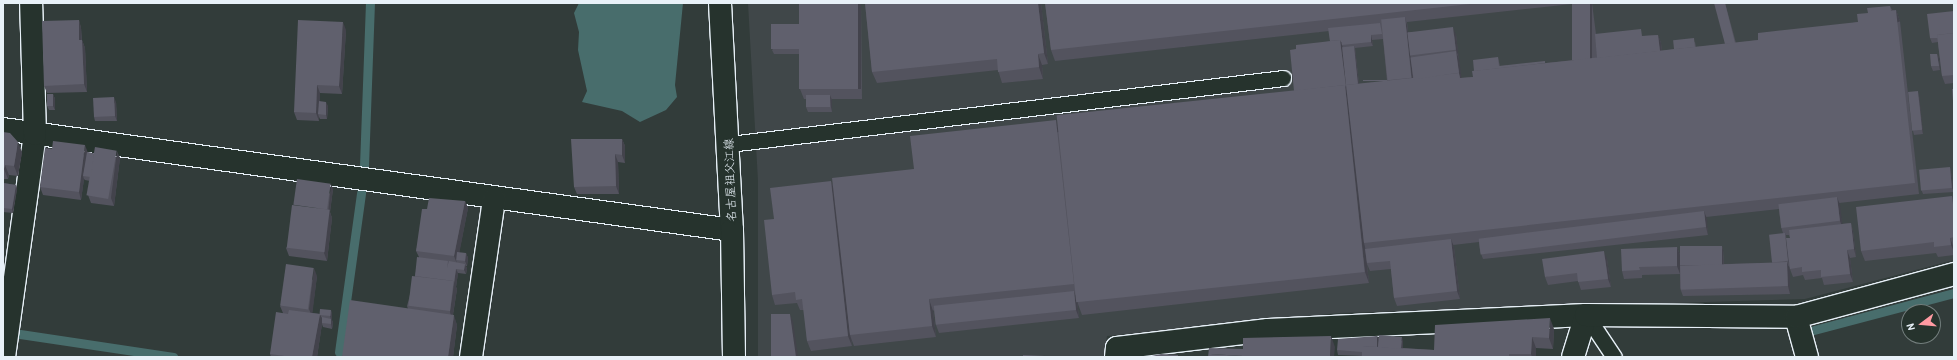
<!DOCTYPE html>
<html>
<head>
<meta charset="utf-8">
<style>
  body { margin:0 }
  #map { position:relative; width:1957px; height:360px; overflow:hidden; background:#323c3a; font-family:"Patrick Hand","Klee One",sans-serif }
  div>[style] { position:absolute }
  .built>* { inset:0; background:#404749 }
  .water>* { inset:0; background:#486d6c }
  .stream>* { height:9px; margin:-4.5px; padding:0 4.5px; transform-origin:4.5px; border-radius:4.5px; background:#486d6c }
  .roads { filter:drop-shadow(1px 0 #e8f1f8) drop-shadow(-1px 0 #e8f1f8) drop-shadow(0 1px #e8f1f8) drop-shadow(0 -1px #e8f1f8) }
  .service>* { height:15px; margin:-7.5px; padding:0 7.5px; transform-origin:7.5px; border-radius:7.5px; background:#26332d }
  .minor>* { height:22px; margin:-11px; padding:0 11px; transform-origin:11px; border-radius:11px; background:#26332d }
  .primary>* { height:22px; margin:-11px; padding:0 11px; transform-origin:11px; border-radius:11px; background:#26332d }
  .wall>* { inset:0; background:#53535e }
  .shaded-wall>* { inset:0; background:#43434c; transform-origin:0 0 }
  .building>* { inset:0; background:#60606d; transform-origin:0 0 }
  span { translate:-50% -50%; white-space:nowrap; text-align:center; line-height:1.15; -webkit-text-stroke:3.5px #26332d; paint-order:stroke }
  .street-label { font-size:12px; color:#e8f1f8 }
  .frame { position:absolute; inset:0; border:4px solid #e8f1f8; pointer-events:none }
  .north { position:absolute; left:1901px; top:304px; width:40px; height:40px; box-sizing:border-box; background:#26332d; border:1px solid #747f7e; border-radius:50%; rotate:254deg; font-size:11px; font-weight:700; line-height:16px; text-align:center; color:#e8f1f8 }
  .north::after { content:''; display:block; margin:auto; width:14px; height:18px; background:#ff9aa2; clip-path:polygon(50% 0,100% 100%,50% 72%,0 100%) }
</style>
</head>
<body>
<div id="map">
  <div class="built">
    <i style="clip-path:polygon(748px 3px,1954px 3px,1954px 260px,1805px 299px,1339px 313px,1107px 336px,1104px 357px,758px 357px,758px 181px)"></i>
  </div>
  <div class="water">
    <i style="clip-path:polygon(579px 3px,683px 3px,675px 85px,677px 97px,666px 110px,640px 122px,622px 111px,582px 102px,587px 91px,578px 50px,579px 32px,574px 13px)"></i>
  </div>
  <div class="stream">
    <i style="left:364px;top:166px;width:163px;rotate:-87.9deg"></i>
    <i style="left:1814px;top:330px;width:145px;rotate:-14.8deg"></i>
    <i style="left:20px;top:334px;width:155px;rotate:8.5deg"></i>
    <i style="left:339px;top:352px;width:161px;rotate:-82.1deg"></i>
  </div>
  <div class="roads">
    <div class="service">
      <i style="left:729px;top:144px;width:558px;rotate:-6.79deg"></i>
      <i style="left:1586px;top:315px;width:50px;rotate:56.3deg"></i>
    </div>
    <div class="minor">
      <i style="left:3px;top:129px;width:736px;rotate:7.89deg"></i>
      <i style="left:1796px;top:317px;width:41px;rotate:74.6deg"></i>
      <i style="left:4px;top:357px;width:225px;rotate:-82.1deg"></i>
      <i style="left:35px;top:134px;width:131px;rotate:-91.7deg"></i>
      <i style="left:471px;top:357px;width:160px;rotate:-81.7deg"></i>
      <i style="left:1116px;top:357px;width:9px;rotate:-84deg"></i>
      <i style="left:1117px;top:348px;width:152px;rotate:-6.8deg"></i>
      <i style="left:1268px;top:330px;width:318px;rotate:-2.7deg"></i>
      <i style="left:1573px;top:357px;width:44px;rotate:-72.8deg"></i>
      <i style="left:1586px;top:315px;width:210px;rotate:0.5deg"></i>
      <i style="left:1796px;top:317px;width:164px;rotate:-15.2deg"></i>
    </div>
    <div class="primary">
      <i style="left:720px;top:3px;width:227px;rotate:87deg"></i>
      <i style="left:732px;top:230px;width:127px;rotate:89.1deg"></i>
    </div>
  </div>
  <div class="wall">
    <i style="clip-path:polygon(861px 3px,862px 99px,832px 99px,832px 112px,808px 112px,806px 107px,806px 99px,804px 99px,800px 89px,800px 54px,774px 54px,772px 50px,800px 24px)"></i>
    <i style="clip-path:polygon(865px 3px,1041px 3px,1048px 64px,1042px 65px,1043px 79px,1002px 83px,998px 70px,877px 83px,872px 72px)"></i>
    <i style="clip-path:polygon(evenodd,1045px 3px,1592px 3px,1596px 34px,1644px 36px,1658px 35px,1661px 43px,1662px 51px,1674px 49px,1695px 42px,1696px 47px,1725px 44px,1725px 3px,1736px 43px,1758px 40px,1858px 22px,1868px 13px,1890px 6px,1892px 10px,1896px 10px,1900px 21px,1919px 194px,1839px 203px,1842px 224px,1851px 223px,1853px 231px,1856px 257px,1850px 258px,1853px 282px,1824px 285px,1822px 278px,1805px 280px,1803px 275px,1793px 277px,1790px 269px,1789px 266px,1788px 266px,1790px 270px,1790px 294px,1683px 296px,1680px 288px,1680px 274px,1642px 275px,1642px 278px,1624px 279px,1622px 271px,1677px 247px,1680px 255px,1680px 265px,1722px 246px,1723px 250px,1724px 264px,1772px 263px,1783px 233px,1781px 227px,1779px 209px,1706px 217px,1708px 235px,1483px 259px,1480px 251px,1479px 242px,1453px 245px,1454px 247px,1460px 299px,1397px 306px,1394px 298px,1391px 269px,1370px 271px,1367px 264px,1369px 283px,1082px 315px,1078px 304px,1077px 295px,1075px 295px,1077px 299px,1079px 318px,939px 333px,936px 325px,934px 310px,933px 311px,936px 337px,854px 346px,851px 338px,852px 346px,811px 351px,807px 341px,804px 310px,800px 310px,797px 303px,775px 305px,772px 295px,774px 219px,831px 181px,834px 189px,914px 169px,1056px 120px,1058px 128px,1294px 91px,1296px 49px,1330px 41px,1329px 31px,1055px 61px,1051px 50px,1045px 3px,1572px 4px,1578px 60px,1546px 63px,1500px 66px,1499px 62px,1498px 57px,1474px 71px,1473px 77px,1461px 78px,1456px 35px,1408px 32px,1407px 22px,1572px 4px,1045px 3px,1383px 39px,1387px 81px,1359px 84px,1355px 48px,1373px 46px,1372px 40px,1383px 39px,1045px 3px,1786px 235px,1789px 235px,1790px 238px,1787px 247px,1786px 235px)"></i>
    <i style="clip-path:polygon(1954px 11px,1954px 83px,1945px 84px,1942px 76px,1938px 42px,1932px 43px,1930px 38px)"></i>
    <i style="clip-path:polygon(79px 20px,81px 28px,82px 40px,85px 48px,87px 92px,47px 93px,44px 86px)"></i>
    <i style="clip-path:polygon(346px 30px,342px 94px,320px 93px,320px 102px,328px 106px,327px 119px,320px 119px,319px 117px,319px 121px,297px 120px,294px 112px)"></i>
    <i style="clip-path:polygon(1937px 54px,1939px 58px,1940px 70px,1933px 71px,1931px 66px)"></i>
    <i style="clip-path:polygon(53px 94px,55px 99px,55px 110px,49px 110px,47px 106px)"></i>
    <i style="clip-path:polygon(1919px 95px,1923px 134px,1914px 135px,1913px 131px)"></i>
    <i style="clip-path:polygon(116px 102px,117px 121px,95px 121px,94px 117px)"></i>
    <i style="clip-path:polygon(3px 132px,22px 152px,18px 176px,9px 175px,8px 179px,3px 179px)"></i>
    <i style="clip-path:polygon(622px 139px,625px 146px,625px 163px,618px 162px,619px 194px,577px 194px,574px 187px)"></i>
    <i style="clip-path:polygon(87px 152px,120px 158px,114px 206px,91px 203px,88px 195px,90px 181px,85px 180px,84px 179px,81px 200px,43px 195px,40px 187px)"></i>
    <i style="clip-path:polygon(1950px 167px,1951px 172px,1954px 192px,1923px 194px,1921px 189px)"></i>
    <i style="clip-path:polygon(3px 183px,16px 185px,17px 189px,13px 213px,3px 212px)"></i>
    <i style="clip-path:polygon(333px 189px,330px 212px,332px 218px,327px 261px,289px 256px,286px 248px)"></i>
    <i style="clip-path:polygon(1952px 196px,1954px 201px,1954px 255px,1938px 257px,1936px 253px,1865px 261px,1861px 251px)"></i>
    <i style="clip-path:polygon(465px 201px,468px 208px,459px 253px,466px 253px,468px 258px,467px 266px,466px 266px,467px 269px,466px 274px,458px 273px,456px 287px,457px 289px,453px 315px,457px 325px,453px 357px,342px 357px,408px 309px,407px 306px,415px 276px,419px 257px,416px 251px,427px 209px)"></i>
    <i style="clip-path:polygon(1607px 259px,1611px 287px,1581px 290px,1578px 281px,1548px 285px,1545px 277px)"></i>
    <i style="clip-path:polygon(317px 276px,312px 313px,320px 314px,322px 321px,322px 319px,320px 315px,331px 310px,332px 315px,332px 320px,333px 323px,332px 329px,323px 327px,322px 324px,317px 357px,271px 357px,270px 354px,283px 313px,280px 306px)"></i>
    <i style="clip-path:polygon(1554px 329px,1553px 349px,1536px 348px,1536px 357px,1362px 357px,1362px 356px,1338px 355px,1337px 350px,1377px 336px,1379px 339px,1403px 341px,1403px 348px,1434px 350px)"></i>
  </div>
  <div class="shaded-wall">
    <i style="left:858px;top:3px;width:3px;height:86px"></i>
    <i style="clip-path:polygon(1038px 3px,1041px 3px,1048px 64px,1044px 53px)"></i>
    <i style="left:1590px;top:3px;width:2px;height:57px"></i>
    <i style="left:1896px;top:10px;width:12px;height:174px;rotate:70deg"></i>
    <i style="clip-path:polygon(1405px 17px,1407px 25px,1411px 55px,1410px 55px,1411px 58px,1413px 79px,1412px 80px)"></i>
    <i style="clip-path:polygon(79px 20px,81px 28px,82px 48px,79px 40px)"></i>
    <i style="clip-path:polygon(343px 22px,346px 30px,342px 94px,339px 86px)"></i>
    <i style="clip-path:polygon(1453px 27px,1456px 35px,1459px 58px,1456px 50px)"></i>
    <i style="clip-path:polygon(1371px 35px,1372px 40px,1373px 46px,1371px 42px)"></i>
    <i style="clip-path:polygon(1658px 35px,1661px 43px,1663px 61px,1660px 53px)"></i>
    <i style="clip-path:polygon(82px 40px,85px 48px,87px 92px,84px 84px)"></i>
    <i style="clip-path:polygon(1340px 40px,1343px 48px,1348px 95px,1346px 87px)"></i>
    <i style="clip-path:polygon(1354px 46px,1355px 50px,1360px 93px,1358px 89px)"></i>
    <i style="clip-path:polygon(1456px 51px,1459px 59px,1462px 81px,1460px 78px,1459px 74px)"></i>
    <i style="clip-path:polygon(1038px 54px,1042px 65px,1043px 79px,1039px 67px)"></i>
    <i style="clip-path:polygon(1937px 54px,1939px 58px,1940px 70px,1939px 66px)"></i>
    <i style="clip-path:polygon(317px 85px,320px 93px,320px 114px,318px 114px,319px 117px,319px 121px,316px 113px)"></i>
    <i style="clip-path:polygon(1345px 85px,1349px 96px,1364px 243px,1365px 247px,1369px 283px,1365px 272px)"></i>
    <i style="clip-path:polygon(1918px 91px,1919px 95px,1923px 134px,1922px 130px)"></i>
    <i style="clip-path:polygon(53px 94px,55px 99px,55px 110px,53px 106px)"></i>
    <i style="clip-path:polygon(830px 95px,832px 100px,832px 112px,831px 107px)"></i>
    <i style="clip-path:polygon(114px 97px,116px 102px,117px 121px,115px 116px)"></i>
    <i style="clip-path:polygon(326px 102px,328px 106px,327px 119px,326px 115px)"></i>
    <i style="left:1056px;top:120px;width:12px;height:165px;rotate:70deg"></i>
    <i style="clip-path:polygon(622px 139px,625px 146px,625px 163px,622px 155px)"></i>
    <i style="clip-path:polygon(18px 142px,22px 152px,18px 176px,14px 166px)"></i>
    <i style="clip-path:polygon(85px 145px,88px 153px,83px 176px,84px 179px,81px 200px,79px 192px)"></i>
    <i style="clip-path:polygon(117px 151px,120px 158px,114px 206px,111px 198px)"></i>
    <i style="clip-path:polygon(615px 154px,618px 162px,619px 194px,616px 186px)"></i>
    <i style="clip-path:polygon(5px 165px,9px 175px,8px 179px,4px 169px)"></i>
    <i style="clip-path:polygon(1950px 167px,1951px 172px,1954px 192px,1952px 188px)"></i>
    <i style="clip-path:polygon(831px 181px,835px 191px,850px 335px,851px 338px,852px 346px,848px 336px)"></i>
    <i style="clip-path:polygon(331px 184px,333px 189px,330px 212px,332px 218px,327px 261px,324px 253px)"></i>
    <i style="clip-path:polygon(16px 185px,17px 189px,13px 213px,12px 209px)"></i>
    <i style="clip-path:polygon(1952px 196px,1954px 201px,1954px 213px)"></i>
    <i style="clip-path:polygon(1837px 197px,1840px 205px,1843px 229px,1840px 221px)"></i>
    <i style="clip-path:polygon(465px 201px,468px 208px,458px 260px,456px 260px,457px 264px,454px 256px)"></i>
    <i style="clip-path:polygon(1704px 211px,1707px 219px,1708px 235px,1706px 227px)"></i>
    <i style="clip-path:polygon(1851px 223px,1853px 231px,1856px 257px,1854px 249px)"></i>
    <i style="clip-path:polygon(1785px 233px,1786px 237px,1789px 266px,1788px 261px)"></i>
    <i style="clip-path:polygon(1950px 238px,1954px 248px,1954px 252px,1951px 245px)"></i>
    <i style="clip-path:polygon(1451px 239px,1454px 247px,1460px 299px,1457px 291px)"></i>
    <i style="clip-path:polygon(1722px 246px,1723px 250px,1724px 270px,1722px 266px)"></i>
    <i style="clip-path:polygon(1677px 247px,1680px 255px,1680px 274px,1677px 266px)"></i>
    <i style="clip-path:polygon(1847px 250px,1850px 258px,1853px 282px,1850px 274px)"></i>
    <i style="clip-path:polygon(1604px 251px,1607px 259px,1611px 287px,1608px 279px)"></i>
    <i style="clip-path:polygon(466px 253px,468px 258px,467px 266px,465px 261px)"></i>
    <i style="clip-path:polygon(1787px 262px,1790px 270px,1790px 294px,1788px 286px)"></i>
    <i style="clip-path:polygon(465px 264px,467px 269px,466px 274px,464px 270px)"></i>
    <i style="clip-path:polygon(314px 268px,317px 276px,312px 317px,309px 309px)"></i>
    <i style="clip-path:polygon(456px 269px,458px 273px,456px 287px,457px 289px,452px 320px,450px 312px)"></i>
    <i style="clip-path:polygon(1074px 291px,1077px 299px,1079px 318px,1076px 310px)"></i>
    <i style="clip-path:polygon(929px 299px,933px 311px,936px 337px,932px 326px)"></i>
    <i style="clip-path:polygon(331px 310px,332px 315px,332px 320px,333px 323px,332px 329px,331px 324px,331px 319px,330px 316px)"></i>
    <i style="clip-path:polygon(320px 314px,323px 322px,322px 323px,322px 324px,317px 357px,312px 357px)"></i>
    <i style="clip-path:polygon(790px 314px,793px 322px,798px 357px,796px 357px)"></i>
    <i style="clip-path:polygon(454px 315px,457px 325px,453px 357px,448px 357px)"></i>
    <i style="clip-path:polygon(1550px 318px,1554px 329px,1553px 349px,1549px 338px)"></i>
    <i style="clip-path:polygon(1331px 336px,1335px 347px,1334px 357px,1330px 357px)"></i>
    <i style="clip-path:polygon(1377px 336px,1379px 340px,1377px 352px)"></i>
    <i style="clip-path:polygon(1402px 337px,1403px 341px,1403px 357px,1401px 352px)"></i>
    <i style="clip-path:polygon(1532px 337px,1536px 348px,1536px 357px,1532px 357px,1531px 354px)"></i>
  </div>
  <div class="building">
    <i style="left:799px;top:3px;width:59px;height:86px"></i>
    <i style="clip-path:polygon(865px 3px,1038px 3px,1044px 53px,1038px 54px,1039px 67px,998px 72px,997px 59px,872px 72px)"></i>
    <i style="clip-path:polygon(1045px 3px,1479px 3px,1051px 50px)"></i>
    <i style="left:1572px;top:3px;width:18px;height:57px"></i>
    <i style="clip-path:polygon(1714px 3px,1725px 3px,1735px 43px,1725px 44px)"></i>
    <i style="clip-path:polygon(1890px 6px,1891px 11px,1896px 10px,1915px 183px,1364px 243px,1346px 85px,1459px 73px,1460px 78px,1473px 77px,1472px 71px,1758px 40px,1758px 33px,1858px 22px,1857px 14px,1868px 13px,1867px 8px)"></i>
    <i style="clip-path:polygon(1954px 11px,1954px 33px,1937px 35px,1938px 38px,1930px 38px,1927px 14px)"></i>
    <i style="left:1405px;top:17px;width:61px;height:24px;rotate:84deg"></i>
    <i style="clip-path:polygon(79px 20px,79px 40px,82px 40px,84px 84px,44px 86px,42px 21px)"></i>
    <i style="clip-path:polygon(298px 20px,343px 22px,339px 86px,317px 85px,316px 113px,294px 112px)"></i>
    <i style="clip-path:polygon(1380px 23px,1382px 34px,1371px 35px,1371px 42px,1342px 45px,1342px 42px,1341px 42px,1340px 40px,1330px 41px,1328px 28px)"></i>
    <i style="left:800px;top:24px;width:25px;height:29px;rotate:90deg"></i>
    <i style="left:1453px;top:27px;width:23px;height:46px;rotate:83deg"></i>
    <i style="clip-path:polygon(1641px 29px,1642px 36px,1658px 35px,1660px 51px,1597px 58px,1595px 34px)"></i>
    <i style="clip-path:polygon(1954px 33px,1954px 75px,1942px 76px,1937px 35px)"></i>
    <i style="left:1694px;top:38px;width:9px;height:21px;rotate:84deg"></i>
    <i style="clip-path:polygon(1340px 40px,1346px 87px,1345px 85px,1294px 91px,1290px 50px,1296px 49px,1296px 45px)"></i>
    <i style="left:1354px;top:46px;width:38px;height:12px;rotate:84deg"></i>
    <i style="left:1456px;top:51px;width:22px;height:46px;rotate:82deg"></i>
    <i style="clip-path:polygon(1930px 54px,1937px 54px,1939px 66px,1931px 66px)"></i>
    <i style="clip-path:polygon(1498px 57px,1499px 66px,1545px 61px,1545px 63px,1474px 71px,1473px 60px)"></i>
    <i style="left:1387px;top:80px;width:1px;height:24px;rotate:90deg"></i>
    <i style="left:1345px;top:85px;width:188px;height:290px;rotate:84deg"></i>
    <i style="clip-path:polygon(1952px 89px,1954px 89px,1954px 101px,1953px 101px)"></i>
    <i style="left:1918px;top:91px;width:39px;height:10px;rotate:84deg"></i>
    <i style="left:47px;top:94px;width:6px;height:12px"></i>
    <i style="left:806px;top:95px;width:24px;height:12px"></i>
    <i style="left:114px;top:97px;width:19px;height:21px;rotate:87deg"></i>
    <i style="clip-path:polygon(319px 101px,326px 102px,326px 115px,318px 114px)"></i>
    <i style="clip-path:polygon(1056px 120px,1074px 284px,929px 299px,932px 326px,850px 335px,832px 178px,914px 169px,910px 136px)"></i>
    <i style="clip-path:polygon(3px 132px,10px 133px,18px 142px,14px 166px,5px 165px,4px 169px,3px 169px)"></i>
    <i style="clip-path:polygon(571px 139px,622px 139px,622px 155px,615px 154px,616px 186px,574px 187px)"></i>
    <i style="clip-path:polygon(53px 141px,85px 145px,79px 192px,40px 187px,45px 148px,52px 149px)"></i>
    <i style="left:95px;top:147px;width:22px;height:49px;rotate:10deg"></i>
    <i style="clip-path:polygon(87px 152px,94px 154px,91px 177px,83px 176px)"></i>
    <i style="left:1950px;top:167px;width:21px;height:31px;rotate:85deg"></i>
    <i style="left:297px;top:179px;width:34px;height:26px;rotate:8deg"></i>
    <i style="clip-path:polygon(831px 181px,848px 336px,807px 341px,802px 299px,796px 300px,795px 292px,772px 295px,764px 220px,774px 219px,770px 188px)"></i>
    <i style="clip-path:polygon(3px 183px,16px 185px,12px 209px,3px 208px)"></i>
    <i style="clip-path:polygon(1952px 196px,1954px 213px,1954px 237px,1950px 238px,1951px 245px,1934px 247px,1934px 242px,1861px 251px,1856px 207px)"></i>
    <i style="left:1837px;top:197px;width:24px;height:59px;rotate:83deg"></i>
    <i style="clip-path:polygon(429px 198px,465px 201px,454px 256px,416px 251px,422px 209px,427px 209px)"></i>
    <i style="left:292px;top:205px;width:38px;height:43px;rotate:7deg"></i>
    <i style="left:1704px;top:211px;width:16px;height:227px;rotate:83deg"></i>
    <i style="clip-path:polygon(1851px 223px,1854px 249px,1847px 250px,1850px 274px,1821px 277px,1821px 270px,1802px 272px,1802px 267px,1790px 269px,1786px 238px,1790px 238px,1789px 230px)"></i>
    <i style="left:1785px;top:233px;width:28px;height:16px;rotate:84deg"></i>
    <i style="clip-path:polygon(1451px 239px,1457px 291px,1394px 298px,1390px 261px,1367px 263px,1365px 249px)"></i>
    <i style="left:1680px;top:246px;width:42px;height:19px"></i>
    <i style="clip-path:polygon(1677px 247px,1677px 266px,1639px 267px,1640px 270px,1622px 271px,1621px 249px)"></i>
    <i style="clip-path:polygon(1604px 251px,1608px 279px,1578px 282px,1577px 273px,1545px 277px,1542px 259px)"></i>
    <i style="left:457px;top:252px;width:9px;height:8px;rotate:6deg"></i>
    <i style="clip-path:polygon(417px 257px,448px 261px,447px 268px,449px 261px,465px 264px,464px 270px,456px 269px,454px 283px,454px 281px,415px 276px)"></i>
    <i style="left:1787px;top:262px;width:24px;height:107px;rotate:88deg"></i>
    <i style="left:286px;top:264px;width:28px;height:42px;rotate:8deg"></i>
    <i style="left:412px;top:276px;width:42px;height:30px;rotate:7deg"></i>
    <i style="left:1074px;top:291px;width:19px;height:141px;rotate:84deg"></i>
    <i style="clip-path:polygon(350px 300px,454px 315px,448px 357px,342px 357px)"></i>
    <i style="left:320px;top:309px;width:11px;height:6px;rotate:5deg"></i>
    <i style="clip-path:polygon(289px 310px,320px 314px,312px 357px,292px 357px,270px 354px,276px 312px,288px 314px)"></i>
    <i style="clip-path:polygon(771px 314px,790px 314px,796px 357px,771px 357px)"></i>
    <i style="clip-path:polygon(322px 317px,331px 319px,331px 324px,322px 323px)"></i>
    <i style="clip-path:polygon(1550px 318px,1549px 338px,1532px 337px,1531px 354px,1509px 354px,1509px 357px,1362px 357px,1362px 346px,1434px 350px,1435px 325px)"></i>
    <i style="left:1379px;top:335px;width:23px;height:12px;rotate:5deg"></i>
    <i style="clip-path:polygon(1331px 336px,1330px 357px,1210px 357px,1210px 354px,1243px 356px,1243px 338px)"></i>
    <i style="clip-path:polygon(1377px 336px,1377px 347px,1362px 346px,1362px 352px,1337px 350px,1338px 339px)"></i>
    <i style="clip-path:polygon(1209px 348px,1243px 349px,1243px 356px,1210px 354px,1210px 357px,1208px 357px)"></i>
    <i style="clip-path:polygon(1161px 354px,1178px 355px,1178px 357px,1147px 357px)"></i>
    <i style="clip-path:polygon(1023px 355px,1066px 357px,1023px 357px)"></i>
  </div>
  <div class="street-label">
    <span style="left:730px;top:180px;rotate:-92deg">名古屋祖父江線</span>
  </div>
  <div class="frame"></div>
  <div class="north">N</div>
</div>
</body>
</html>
